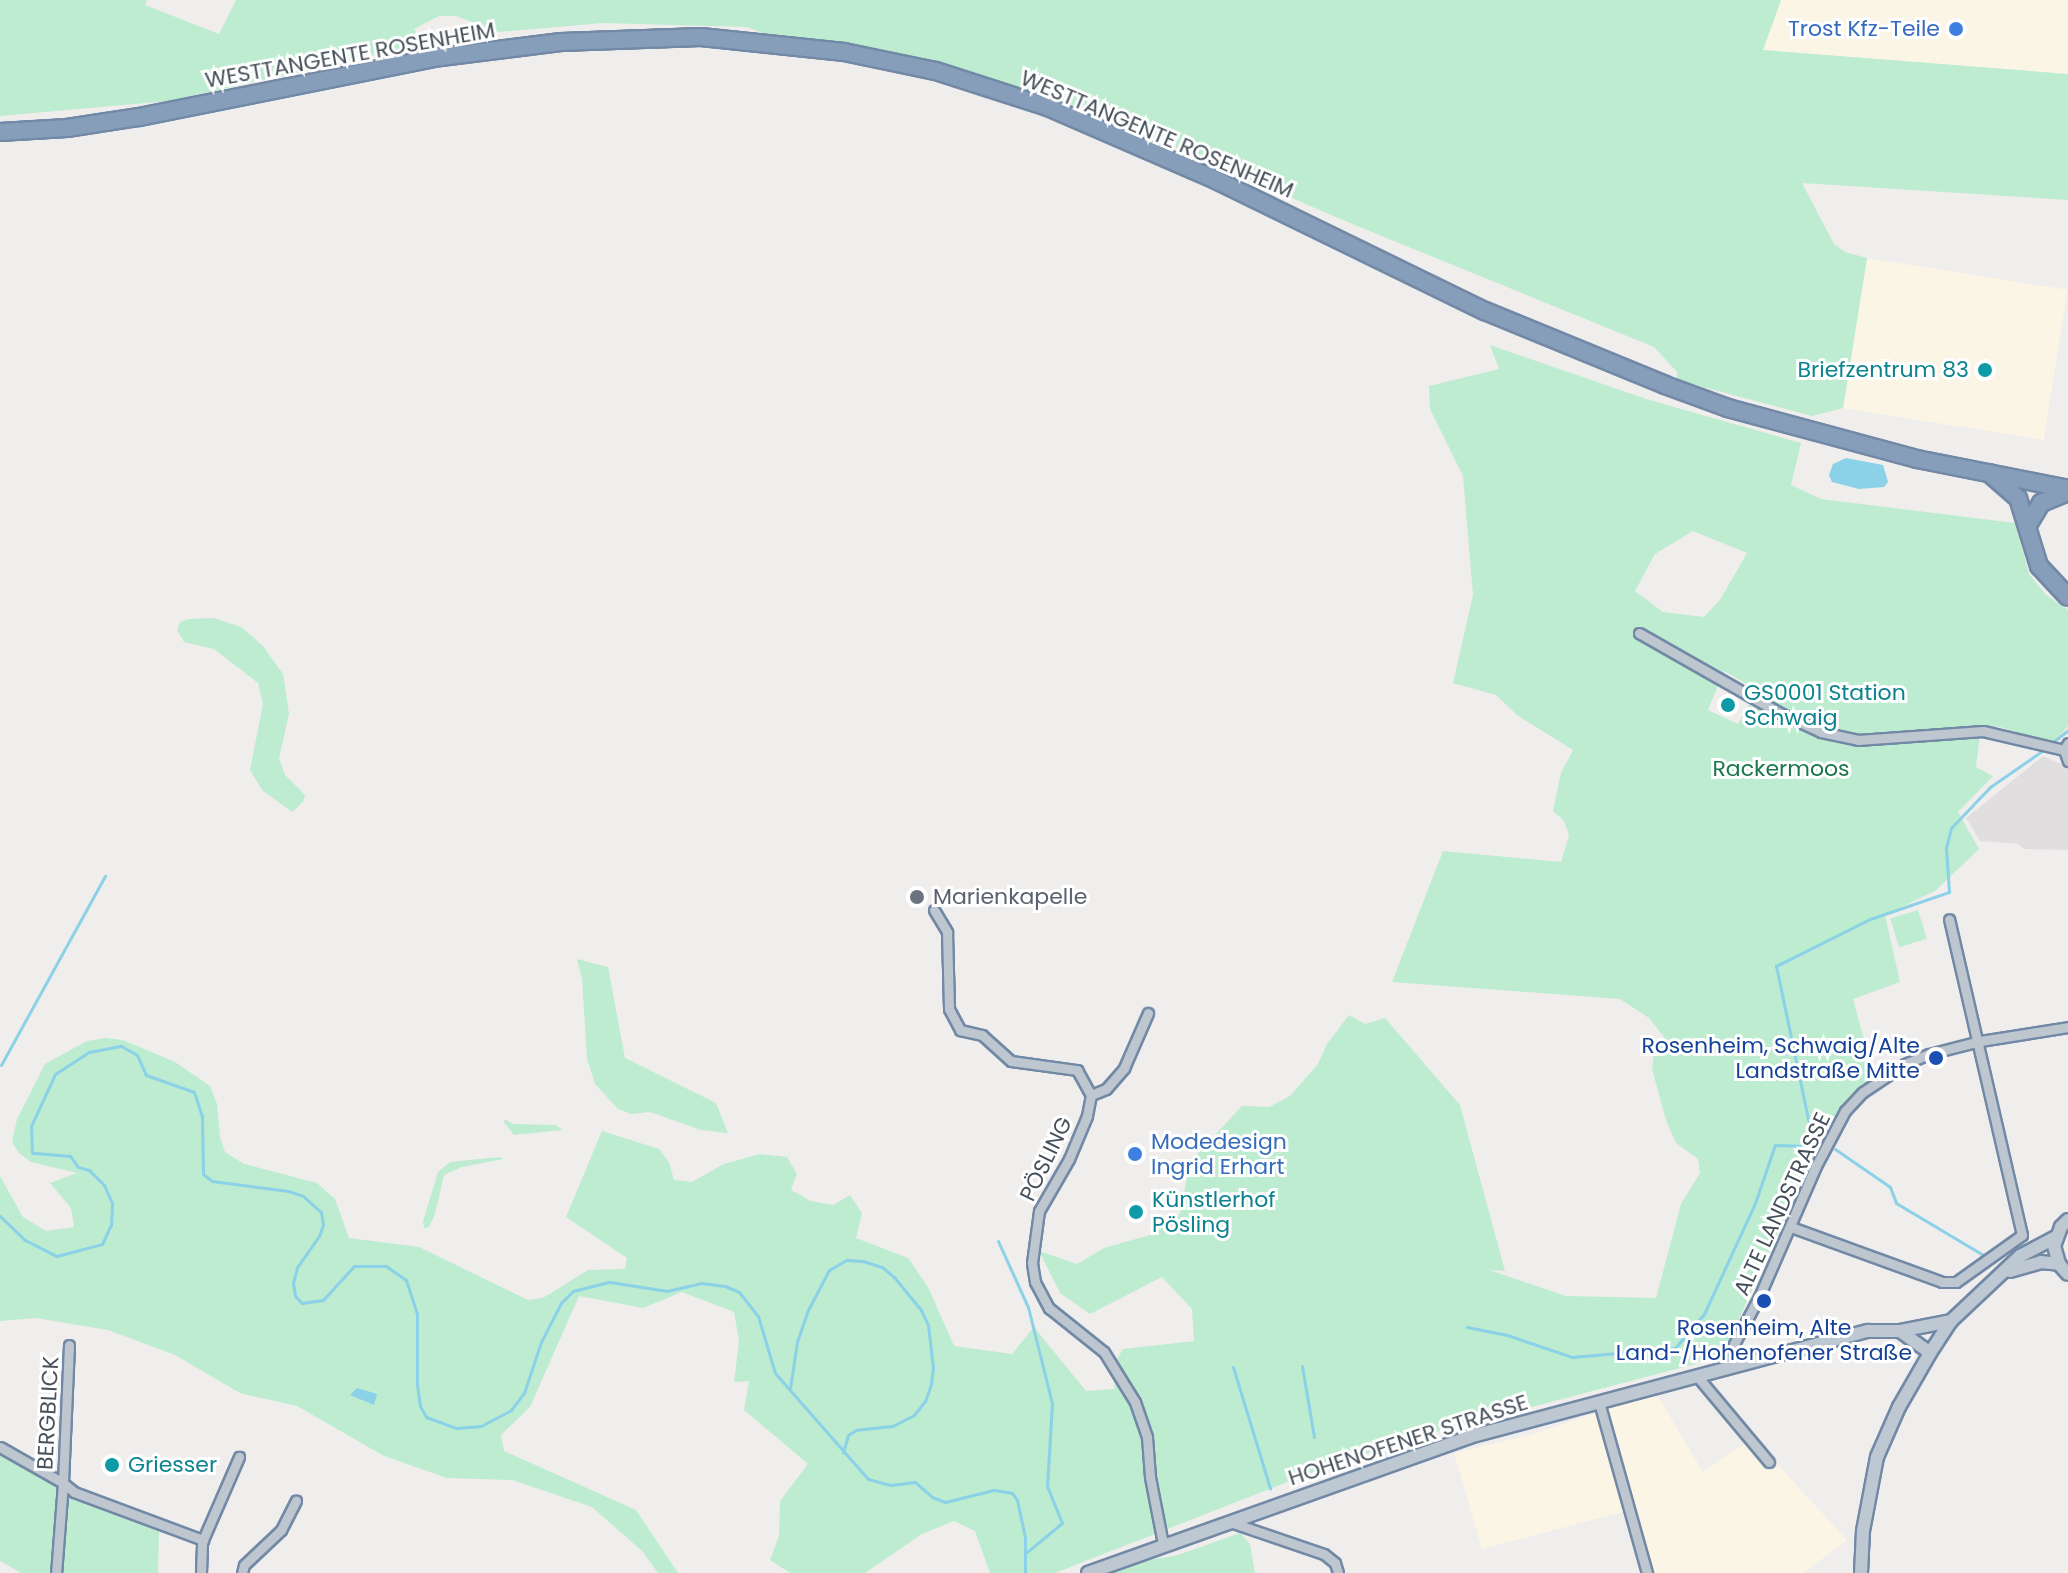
<!DOCTYPE html>
<html>
<head>
<meta charset="utf-8">
<style>
  body { margin:0 }
  #map { position:relative; width:2068px; height:1573px; overflow:hidden; background:#f0eded; font-family:Poppins,sans-serif }
  div>[style] { position:absolute }
  .commercial>* { inset:0; background:#fbf5e6; transform-origin:0 0 }
  .education>* { inset:0; background:#e1dedf }
  .green>* { inset:0; background:#bdecd0; transform-origin:0 0 }
  .water>* { inset:0; background:#8bd1e7 }
  .stream>* { height:3px; margin:-1.5px; padding:0 1.5px; transform-origin:1.5px; border-radius:1.5px; background:#8bd1e7 }
  .roads { filter:drop-shadow(2px 0 #7289a6) drop-shadow(-2px 0 #7289a6) drop-shadow(0 2px #7289a6) drop-shadow(0 -2px #7289a6) }
  .street>* { height:9px; margin:-4.5px; padding:0 4.5px; transform-origin:4.5px; border-radius:4.5px; background:#bec7cf }
  .secondary>* { height:12px; margin:-6px; padding:0 6px; transform-origin:6px; border-radius:6px; background:#bec8d3 }
  .highway>* { height:16px; margin:-8px; padding:0 8px; transform-origin:8px; border-radius:8px; background:#879eba }
  .dots>* { width:22px; height:22px; translate:-50% -50%; box-sizing:border-box; border:4px solid #fff; border-radius:50% }
  span { translate:-50% -50%; white-space:nowrap; text-align:center; line-height:1.15; -webkit-text-stroke:6px #fff; paint-order:stroke }
  .shop-label { font-size:22px; color:#366cbe }
  .right { translate:-100% -50%; text-align:right }
  .left { translate:0 -50%; text-align:left }
  .street-label { font-size:22px; color:#46505a }
  .culture-label { font-size:22px; color:#0d838f }
  .park-label { font-size:22px; color:#1b774c }
  .worship-label { font-size:22px; color:#5b616d }
  .transit-label { font-size:22px; color:#164399 }
</style>
</head>
<body>
<div id="map">
  <div class="commercial">
    <i style="clip-path:polygon(1781px 0,2068px 0,2068px 74px,1762px 50px)"></i>
    <i style="left:1867px;top:258px;width:203px;height:152px;rotate:9deg"></i>
    <i style="clip-path:polygon(1656px 1393px,1703px 1472px,1753px 1438px,1847px 1540px,1804px 1573px,1653px 1573px,1634px 1509px,1482px 1549px,1454px 1453px,1530px 1435px)"></i>
  </div>
  <div class="education">
    <i style="clip-path:polygon(2043px 756px,2068px 767px,2068px 850px,2024px 849px,2018px 844px,1980px 841px,1966px 818px)"></i>
  </div>
  <div class="green">
    <i style="clip-path:polygon(0 0,147px 0,145px 5px,219px 34px,236px 0,1781px 0,1763px 50px,2068px 74px,2068px 200px,1802px 183px,1834px 244px,1845px 252px,1867px 258px,1843px 408px,1812px 416px,1677px 380px,1677px 372px,1654px 347px,1345px 221px,1156px 139px,932px 63px,829px 42px,765px 34px,747px 27px,603px 23px,499px 32px,456px 16px,439px 16px,414px 29px,426px 44px,168px 101px,0 116px)"></i>
    <i style="clip-path:polygon(evenodd,1490px 345px,1646px 399px,1801px 443px,1791px 485px,1821px 499px,2015px 523px,2029px 574px,2046px 595px,2068px 610px,2068px 726px,2053px 743px,2000px 727px,1981px 726px,1976px 767px,1993px 776px,1958px 812px,1979px 849px,1935px 891px,1885px 915px,1900px 982px,1853px 999px,1874px 1076px,1844px 1105px,1820px 1137px,1722px 1357px,1429px 1434px,1336px 1463px,1055px 1573px,990px 1573px,975px 1531px,954px 1521px,922px 1534px,865px 1573px,790px 1573px,770px 1560px,779px 1536px,780px 1501px,808px 1464px,744px 1410px,749px 1381px,734px 1382px,739px 1341px,734px 1312px,682px 1292px,643px 1308px,579px 1296px,530px 1407px,501px 1435px,504px 1451px,636px 1510px,678px 1573px,658px 1573px,643px 1552px,592px 1507px,512px 1480px,447px 1478px,384px 1456px,297px 1406px,240px 1393px,175px 1355px,108px 1330px,36px 1318px,0 1321px,0 1176px,23px 1217px,46px 1231px,74px 1227px,71px 1208px,50px 1183px,77px 1173px,31px 1162px,19px 1153px,12px 1142px,17px 1119px,45px 1064px,87px 1041px,105px 1038px,123px 1040px,175px 1062px,210px 1086px,217px 1104px,220px 1137px,225px 1152px,244px 1164px,317px 1183px,335px 1199px,349px 1238px,419px 1247px,528px 1300px,543px 1298px,588px 1270px,625px 1269px,627px 1258px,566px 1217px,602px 1131px,659px 1149px,669px 1162px,674px 1180px,692px 1182px,724px 1164px,760px 1154px,787px 1157px,797px 1174px,791px 1190px,811px 1201px,833px 1205px,850px 1195px,862px 1213px,856px 1238px,908px 1258px,928px 1287px,954px 1346px,1012px 1354px,1034px 1327px,1086px 1391px,1115px 1389px,1112px 1368px,1123px 1349px,1194px 1341px,1192px 1309px,1162px 1277px,1090px 1314px,1060px 1293px,1039px 1251px,1077px 1264px,1104px 1248px,1150px 1235px,1180px 1214px,1190px 1162px,1242px 1106px,1269px 1107px,1290px 1096px,1318px 1064px,1327px 1044px,1349px 1015px,1365px 1024px,1385px 1018px,1460px 1105px,1505px 1271px,1489px 1270px,1566px 1296px,1656px 1298px,1681px 1204px,1700px 1173px,1698px 1159px,1676px 1143px,1666px 1120px,1652px 1069px,1654px 1053px,1664px 1037px,1649px 1018px,1620px 999px,1392px 982px,1443px 851px,1561px 862px,1569px 835px,1564px 821px,1553px 811px,1561px 773px,1573px 750px,1517px 715px,1496px 695px,1453px 683px,1473px 595px,1463px 476px,1430px 409px,1429px 386px,1499px 369px,1490px 345px,1693px 531px,1747px 553px,1720px 600px,1704px 617px,1663px 612px,1635px 591px,1655px 554px,1693px 531px,1490px 345px,1724px 671px,1768px 696px,1765px 712px,1749px 705px,1738px 724px,1708px 710px,1724px 671px)"></i>
    <i style="clip-path:polygon(214px 618px,241px 627px,262px 645px,283px 674px,289px 714px,279px 758px,285px 775px,305px 795px,303px 802px,292px 812px,262px 790px,250px 770px,263px 704px,258px 683px,214px 649px,184px 642px,177px 630px,180px 622px,189px 619px)"></i>
    <i style="left:1918px;top:910px;width:30px;height:29px;rotate:73deg"></i>
    <i style="clip-path:polygon(577px 959px,608px 967px,625px 1058px,716px 1103px,728px 1133px,701px 1130px,650px 1112px,631px 1114px,618px 1109px,595px 1084px,587px 1059px,582px 979px)"></i>
    <i style="clip-path:polygon(506px 1120px,513px 1124px,555px 1125px,563px 1130px,514px 1135px,503px 1121px)"></i>
    <i style="clip-path:polygon(499px 1157px,504px 1159px,462px 1167px,444px 1175px,435px 1214px,429px 1227px,424px 1228px,423px 1221px,438px 1172px,450px 1162px)"></i>
    <i style="clip-path:polygon(0 1452px,56px 1476px,74px 1492px,159px 1524px,158px 1573px,21px 1573px,0 1561px)"></i>
    <i style="clip-path:polygon(1240px 1533px,1250px 1544px,1255px 1573px,1111px 1573px,1144px 1561px,1178px 1555px)"></i>
  </div>
  <div class="water">
    <i style="clip-path:polygon(1846px 458px,1883px 465px,1888px 482px,1884px 487px,1859px 489px,1832px 482px,1829px 475px,1833px 464px)"></i>
    <i style="clip-path:polygon(357px 1388px,377px 1394px,374px 1405px,350px 1395px)"></i>
  </div>
  <div class="stream">
    <i style="left:2049px;top:745px;width:24px;rotate:-38deg"></i>
    <i style="left:1px;top:1065px;width:216px;rotate:-61.2deg"></i>
    <i style="left:1835px;top:1149px;width:67px;rotate:34.6deg"></i>
    <i style="left:1890px;top:1187px;width:17px;rotate:69deg"></i>
    <i style="left:1896px;top:1203px;width:104px;rotate:30.8deg"></i>
    <i style="left:0;top:1216px;width:35px;rotate:44deg"></i>
    <i style="left:25px;top:1240px;width:36px;rotate:27deg"></i>
    <i style="left:57px;top:1256px;width:47px;rotate:-14.9deg"></i>
    <i style="left:102px;top:1244px;width:21px;rotate:-65deg"></i>
    <i style="left:111px;top:1225px;width:22px;rotate:-87deg"></i>
    <i style="left:112px;top:1203px;width:20px;rotate:-114deg"></i>
    <i style="left:104px;top:1185px;width:21px;rotate:-135deg"></i>
    <i style="left:89px;top:1170px;width:11px;rotate:-165deg"></i>
    <i style="left:78px;top:1167px;width:14px;rotate:-126deg"></i>
    <i style="left:70px;top:1156px;width:38px;rotate:-175deg"></i>
    <i style="left:32px;top:1153px;width:27px;rotate:-92deg"></i>
    <i style="left:31px;top:1126px;width:57px;rotate:-65.2deg"></i>
    <i style="left:55px;top:1074px;width:40px;rotate:-32.9deg"></i>
    <i style="left:89px;top:1052px;width:33px;rotate:-11deg"></i>
    <i style="left:121px;top:1046px;width:18px;rotate:29deg"></i>
    <i style="left:137px;top:1055px;width:22px;rotate:66deg"></i>
    <i style="left:146px;top:1075px;width:51px;rotate:19.5deg"></i>
    <i style="left:194px;top:1092px;width:25px;rotate:72deg"></i>
    <i style="left:202px;top:1116px;width:58px;rotate:89deg"></i>
    <i style="left:203px;top:1174px;width:11px;rotate:38deg"></i>
    <i style="left:212px;top:1181px;width:77px;rotate:7.5deg"></i>
    <i style="left:288px;top:1191px;width:16px;rotate:18deg"></i>
    <i style="left:303px;top:1196px;width:24px;rotate:42deg"></i>
    <i style="left:321px;top:1212px;width:13px;rotate:81deg"></i>
    <i style="left:323px;top:1225px;width:12px;rotate:110deg"></i>
    <i style="left:319px;top:1236px;width:39px;rotate:125deg"></i>
    <i style="left:297px;top:1268px;width:16px;rotate:105deg"></i>
    <i style="left:293px;top:1283px;width:13px;rotate:81deg"></i>
    <i style="left:295px;top:1296px;width:10px;rotate:45deg"></i>
    <i style="left:302px;top:1303px;width:21px;rotate:-8deg"></i>
    <i style="left:323px;top:1300px;width:46px;rotate:-47.6deg"></i>
    <i style="left:354px;top:1266px;width:32px"></i>
    <i style="left:386px;top:1266px;width:24px;rotate:35deg"></i>
    <i style="left:406px;top:1280px;width:36px;rotate:72deg"></i>
    <i style="left:417px;top:1314px;width:71px;rotate:90deg"></i>
    <i style="left:417px;top:1385px;width:21px;rotate:82deg"></i>
    <i style="left:420px;top:1406px;width:13px;rotate:61deg"></i>
    <i style="left:426px;top:1417px;width:33px;rotate:20deg"></i>
    <i style="left:457px;top:1428px;width:24px;rotate:-5deg"></i>
    <i style="left:481px;top:1426px;width:34px;rotate:-28deg"></i>
    <i style="left:511px;top:1410px;width:21px;rotate:-53deg"></i>
    <i style="left:524px;top:1393px;width:54px;rotate:-71.6deg"></i>
    <i style="left:541px;top:1342px;width:44px;rotate:-62.9deg"></i>
    <i style="left:561px;top:1303px;width:17px;rotate:-45deg"></i>
    <i style="left:573px;top:1291px;width:38px;rotate:-14deg"></i>
    <i style="left:610px;top:1282px;width:58px;rotate:9deg"></i>
    <i style="left:667px;top:1291px;width:35px;rotate:-13deg"></i>
    <i style="left:701px;top:1283px;width:24px;rotate:7deg"></i>
    <i style="left:725px;top:1286px;width:15px;rotate:23deg"></i>
    <i style="left:739px;top:1292px;width:31px;rotate:52deg"></i>
    <i style="left:758px;top:1316px;width:59px;rotate:73.4deg"></i>
    <i style="left:775px;top:1373px;width:141px;rotate:48.7deg"></i>
    <i style="left:868px;top:1479px;width:24px;rotate:15deg"></i>
    <i style="left:891px;top:1485px;width:24px;rotate:-7deg"></i>
    <i style="left:915px;top:1482px;width:23px;rotate:41deg"></i>
    <i style="left:932px;top:1497px;width:14px;rotate:21deg"></i>
    <i style="left:945px;top:1502px;width:50px;rotate:-13.8deg"></i>
    <i style="left:994px;top:1490px;width:18px;rotate:9deg"></i>
    <i style="left:1012px;top:1493px;width:9px;rotate:54deg"></i>
    <i style="left:1017px;top:1500px;width:39px;rotate:78deg"></i>
    <i style="left:1025px;top:1538px;width:35px;rotate:90deg"></i>
    <i style="left:998px;top:1241px;width:72px;rotate:65.6deg"></i>
    <i style="left:1028px;top:1307px;width:99px;rotate:76deg"></i>
    <i style="left:1052px;top:1403px;width:83px;rotate:93.4deg"></i>
    <i style="left:1047px;top:1486px;width:40px;rotate:68deg"></i>
    <i style="left:1062px;top:1523px;width:45px;rotate:140.4deg"></i>
    <i style="left:1467px;top:1327px;width:41px;rotate:11.3deg"></i>
    <i style="left:1507px;top:1335px;width:69px;rotate:18.7deg"></i>
    <i style="left:1572px;top:1357px;width:103px;rotate:-5deg"></i>
    <i style="left:1675px;top:1348px;width:45px;rotate:-49.5deg"></i>
    <i style="left:1704px;top:1314px;width:122px;rotate:-65.3deg"></i>
    <i style="left:1755px;top:1203px;width:61px;rotate:-71deg"></i>
    <i style="left:1775px;top:1145px;width:36px;rotate:2deg"></i>
    <i style="left:1811px;top:1146px;width:8px;rotate:-83deg"></i>
    <i style="left:1812px;top:1138px;width:176px;rotate:-101.8deg"></i>
    <i style="left:1776px;top:966px;width:105px;rotate:-26.6deg"></i>
    <i style="left:1870px;top:919px;width:83px;rotate:-18.9deg"></i>
    <i style="left:1949px;top:892px;width:44px;rotate:-93.9deg"></i>
    <i style="left:1946px;top:848px;width:21px;rotate:-76deg"></i>
    <i style="left:1951px;top:828px;width:57px;rotate:-46.4deg"></i>
    <i style="left:1990px;top:787px;width:63px;rotate:-34.7deg"></i>
    <i style="left:1302px;top:1366px;width:72px;rotate:80.4deg"></i>
    <i style="left:1233px;top:1367px;width:127px;rotate:73deg"></i>
    <i style="left:790px;top:1388px;width:47px;rotate:-81.3deg"></i>
    <i style="left:797px;top:1342px;width:34px;rotate:-71deg"></i>
    <i style="left:808px;top:1310px;width:45px;rotate:-62.3deg"></i>
    <i style="left:829px;top:1270px;width:20px;rotate:-30deg"></i>
    <i style="left:846px;top:1260px;width:17px;rotate:3deg"></i>
    <i style="left:863px;top:1261px;width:20px;rotate:18deg"></i>
    <i style="left:882px;top:1267px;width:16px;rotate:40deg"></i>
    <i style="left:894px;top:1277px;width:43px;rotate:50.7deg"></i>
    <i style="left:921px;top:1310px;width:17px;rotate:65deg"></i>
    <i style="left:928px;top:1325px;width:43px;rotate:83.4deg"></i>
    <i style="left:933px;top:1368px;width:16px;rotate:97deg"></i>
    <i style="left:931px;top:1384px;width:18px;rotate:109deg"></i>
    <i style="left:925px;top:1401px;width:18px;rotate:128deg"></i>
    <i style="left:914px;top:1415px;width:25px;rotate:153deg"></i>
    <i style="left:892px;top:1426px;width:36px;rotate:174deg"></i>
    <i style="left:856px;top:1430px;width:9px;rotate:148deg"></i>
    <i style="left:848px;top:1435px;width:18px;rotate:106deg"></i>
  </div>
  <div class="roads">
    <div class="street">
      <i style="left:1639px;top:633px;width:162px;rotate:29.6deg"></i>
      <i style="left:1780px;top:713px;width:45px;rotate:24.9deg"></i>
      <i style="left:1821px;top:732px;width:38px;rotate:12deg"></i>
      <i style="left:1858px;top:740px;width:125px;rotate:-4.1deg"></i>
      <i style="left:1983px;top:731px;width:83px;rotate:13.2deg"></i>
      <i style="left:2068px;top:743px;width:8px;rotate:120deg"></i>
      <i style="left:2064px;top:750px;width:12px;rotate:70deg"></i>
      <i style="left:934px;top:910px;width:26px;rotate:59deg"></i>
      <i style="left:947px;top:932px;width:77px;rotate:88.5deg"></i>
      <i style="left:949px;top:1009px;width:24px;rotate:62deg"></i>
      <i style="left:960px;top:1030px;width:23px;rotate:13deg"></i>
      <i style="left:982px;top:1035px;width:39px;rotate:42deg"></i>
      <i style="left:1011px;top:1061px;width:67px;rotate:7.8deg"></i>
      <i style="left:1077px;top:1070px;width:29px;rotate:61deg"></i>
      <i style="left:1091px;top:1095px;width:21px;rotate:101deg"></i>
      <i style="left:1087px;top:1116px;width:47px;rotate:112.7deg"></i>
      <i style="left:1069px;top:1159px;width:60px;rotate:120deg"></i>
      <i style="left:1039px;top:1211px;width:52px;rotate:97.7deg"></i>
      <i style="left:1032px;top:1263px;width:19px;rotate:81deg"></i>
      <i style="left:1035px;top:1282px;width:30px;rotate:62deg"></i>
      <i style="left:1049px;top:1308px;width:70px;rotate:38.7deg"></i>
      <i style="left:1104px;top:1352px;width:59px;rotate:58.2deg"></i>
      <i style="left:1135px;top:1402px;width:37px;rotate:71deg"></i>
      <i style="left:1147px;top:1437px;width:40px;rotate:85.7deg"></i>
      <i style="left:1150px;top:1477px;width:68px;rotate:79deg"></i>
      <i style="left:1091px;top:1095px;width:16px;rotate:-22deg"></i>
      <i style="left:1106px;top:1089px;width:28px;rotate:-49deg"></i>
      <i style="left:1124px;top:1068px;width:60px;rotate:-66.4deg"></i>
      <i style="left:1791px;top:1227px;width:161px;rotate:20deg"></i>
      <i style="left:1942px;top:1282px;width:14px"></i>
      <i style="left:1956px;top:1282px;width:81px;rotate:-35.5deg"></i>
      <i style="left:2022px;top:1235px;width:324px;rotate:-103deg"></i>
      <i style="left:69px;top:1345px;width:138px;rotate:92.5deg"></i>
      <i style="left:63px;top:1483px;width:14px;rotate:39deg"></i>
      <i style="left:74px;top:1492px;width:138px;rotate:20.4deg"></i>
      <i style="left:1733px;top:1366px;width:22px;rotate:-87deg"></i>
      <i style="left:1734px;top:1344px;width:53px;rotate:-62deg"></i>
      <i style="left:1759px;top:1297px;width:143px;rotate:-66.5deg"></i>
      <i style="left:1816px;top:1166px;width:62px;rotate:-62.2deg"></i>
      <i style="left:1845px;top:1111px;width:26px;rotate:-47deg"></i>
      <i style="left:1863px;top:1092px;width:50px;rotate:-33.7deg"></i>
      <i style="left:1905px;top:1064px;width:26px;rotate:-23deg"></i>
      <i style="left:1929px;top:1054px;width:53px;rotate:-14.3deg"></i>
      <i style="left:1980px;top:1041px;width:89px;rotate:-9deg"></i>
      <i style="left:1697px;top:1376px;width:112px;rotate:50.1deg"></i>
      <i style="left:1599px;top:1402px;width:178px;rotate:74.3deg"></i>
      <i style="left:0;top:1447px;width:73px;rotate:29.7deg"></i>
      <i style="left:63px;top:1483px;width:90px;rotate:94.4deg"></i>
      <i style="left:1230px;top:1522px;width:99px;rotate:18.8deg"></i>
      <i style="left:1324px;top:1554px;width:14px;rotate:39deg"></i>
      <i style="left:1335px;top:1563px;width:10px;rotate:73deg"></i>
      <i style="left:201px;top:1573px;width:31px;rotate:-88deg"></i>
      <i style="left:202px;top:1542px;width:93px;rotate:-66.5deg"></i>
      <i style="left:242px;top:1573px;width:8px;rotate:-76deg"></i>
      <i style="left:244px;top:1565px;width:51px;rotate:-43.4deg"></i>
      <i style="left:281px;top:1530px;width:33px;rotate:-63deg"></i>
    </div>
    <div class="secondary">
      <i style="left:2068px;top:1220px;width:10px;rotate:135deg"></i>
      <i style="left:2061px;top:1227px;width:20px;rotate:110deg"></i>
      <i style="left:2054px;top:1246px;width:19px;rotate:74deg"></i>
      <i style="left:2059px;top:1264px;width:13px;rotate:48deg"></i>
      <i style="left:2010px;top:1271px;width:32px;rotate:-16deg"></i>
      <i style="left:2041px;top:1262px;width:18px;rotate:6deg"></i>
      <i style="left:1900px;top:1331px;width:52px;rotate:-11.1deg"></i>
      <i style="left:1088px;top:1573px;width:405px;rotate:-19.6deg"></i>
      <i style="left:1469px;top:1437px;width:413px;rotate:-14.9deg"></i>
      <i style="left:1868px;top:1331px;width:32px"></i>
      <i style="left:1900px;top:1331px;width:37px;rotate:36deg"></i>
      <i style="left:1861px;top:1573px;width:42px;rotate:-87.3deg"></i>
      <i style="left:1863px;top:1531px;width:75px;rotate:-79.3deg"></i>
      <i style="left:1877px;top:1457px;width:55px;rotate:-66.3deg"></i>
      <i style="left:1899px;top:1407px;width:62px;rotate:-60.1deg"></i>
      <i style="left:1930px;top:1353px;width:38px;rotate:-57deg"></i>
      <i style="left:1951px;top:1321px;width:95px;rotate:-43.3deg"></i>
      <i style="left:2020px;top:1256px;width:41px;rotate:-27.8deg"></i>
    </div>
    <div class="highway">
      <i style="left:0;top:132px;width:67px;rotate:-3.4deg"></i>
      <i style="left:67px;top:128px;width:73px;rotate:-8.7deg"></i>
      <i style="left:139px;top:117px;width:300px;rotate:-11.3deg"></i>
      <i style="left:433px;top:58px;width:129px;rotate:-7.1deg"></i>
      <i style="left:561px;top:42px;width:140px;rotate:-2deg"></i>
      <i style="left:701px;top:37px;width:144px;rotate:6deg"></i>
      <i style="left:844px;top:52px;width:94px;rotate:11.7deg"></i>
      <i style="left:936px;top:71px;width:118px;rotate:17.8deg"></i>
      <i style="left:1048px;top:107px;width:185px;rotate:23.5deg"></i>
      <i style="left:1218px;top:181px;width:297px;rotate:26deg"></i>
      <i style="left:1485px;top:311px;width:195px;rotate:22.3deg"></i>
      <i style="left:1665px;top:385px;width:67px;rotate:20.1deg"></i>
      <i style="left:1728px;top:408px;width:196px;rotate:15.1deg"></i>
      <i style="left:1917px;top:459px;width:154px;rotate:11.2deg"></i>
      <i style="left:1989px;top:473px;width:38px;rotate:41deg"></i>
      <i style="left:2018px;top:498px;width:71px;rotate:72.8deg"></i>
      <i style="left:2039px;top:566px;width:42px;rotate:46.9deg"></i>
      <i style="left:2028px;top:525px;width:26px;rotate:-59deg"></i>
      <i style="left:2041px;top:503px;width:29px;rotate:-22deg"></i>
    </div>
  </div>
  <div class="dots">
    <i style="left:1956px;top:29px;background:#3f7fe0"></i>
    <i style="left:1985px;top:370px;background:#0f9aa8"></i>
    <i style="left:1728px;top:705px;background:#0f9aa8"></i>
    <i style="left:917px;top:897px;background:#6b7280"></i>
    <i style="left:1936px;top:1058px;background:#1a4fb4"></i>
    <i style="left:1135px;top:1154px;background:#3f7fe0"></i>
    <i style="left:1136px;top:1212px;background:#0f9aa8"></i>
    <i style="left:1764px;top:1301px;background:#1a4fb4"></i>
    <i style="left:112px;top:1465px;background:#0f9aa8"></i>
  </div>
  <div class="shop-label">
    <span class="right" style="left:1940px;top:29px">Trost Kfz-Teile</span>
    <span class="left" style="left:1151px;top:1154px">Modedesign<br>Ingrid Erhart</span>
  </div>
  <div class="street-label">
    <span style="left:350px;top:55px;rotate:-10deg">WESTTANGENTE ROSENHEIM</span>
    <span style="left:1157px;top:134px;rotate:23deg">WESTTANGENTE ROSENHEIM</span>
    <span style="left:1046px;top:1159px;rotate:-64deg">PÖSLING</span>
    <span style="left:1782px;top:1204px;rotate:-65deg">ALTE LANDSTRASSE</span>
    <span style="left:48px;top:1413px;rotate:-87deg">BERGBLICK</span>
    <span style="left:1408px;top:1440px;rotate:-18deg">HOHENOFENER STRASSE</span>
  </div>
  <div class="culture-label">
    <span class="right" style="left:1969px;top:370px">Briefzentrum 83</span>
    <span class="left" style="left:1744px;top:705px">GS0001 Station<br>Schwaig</span>
    <span class="left" style="left:1152px;top:1212px">Künstlerhof<br>Pösling</span>
    <span class="left" style="left:128px;top:1465px">Griesser</span>
  </div>
  <div class="park-label">
    <span style="left:1781px;top:769px">Rackermoos</span>
  </div>
  <div class="worship-label">
    <span class="left" style="left:933px;top:897px">Marienkapelle</span>
  </div>
  <div class="transit-label">
    <span class="right" style="left:1920px;top:1058px">Rosenheim, Schwaig/Alte<br>Landstraße Mitte</span>
    <span style="left:1764px;top:1340px">Rosenheim, Alte<br>Land-/Hohenofener Straße</span>
  </div>
</div>
</body>
</html>
